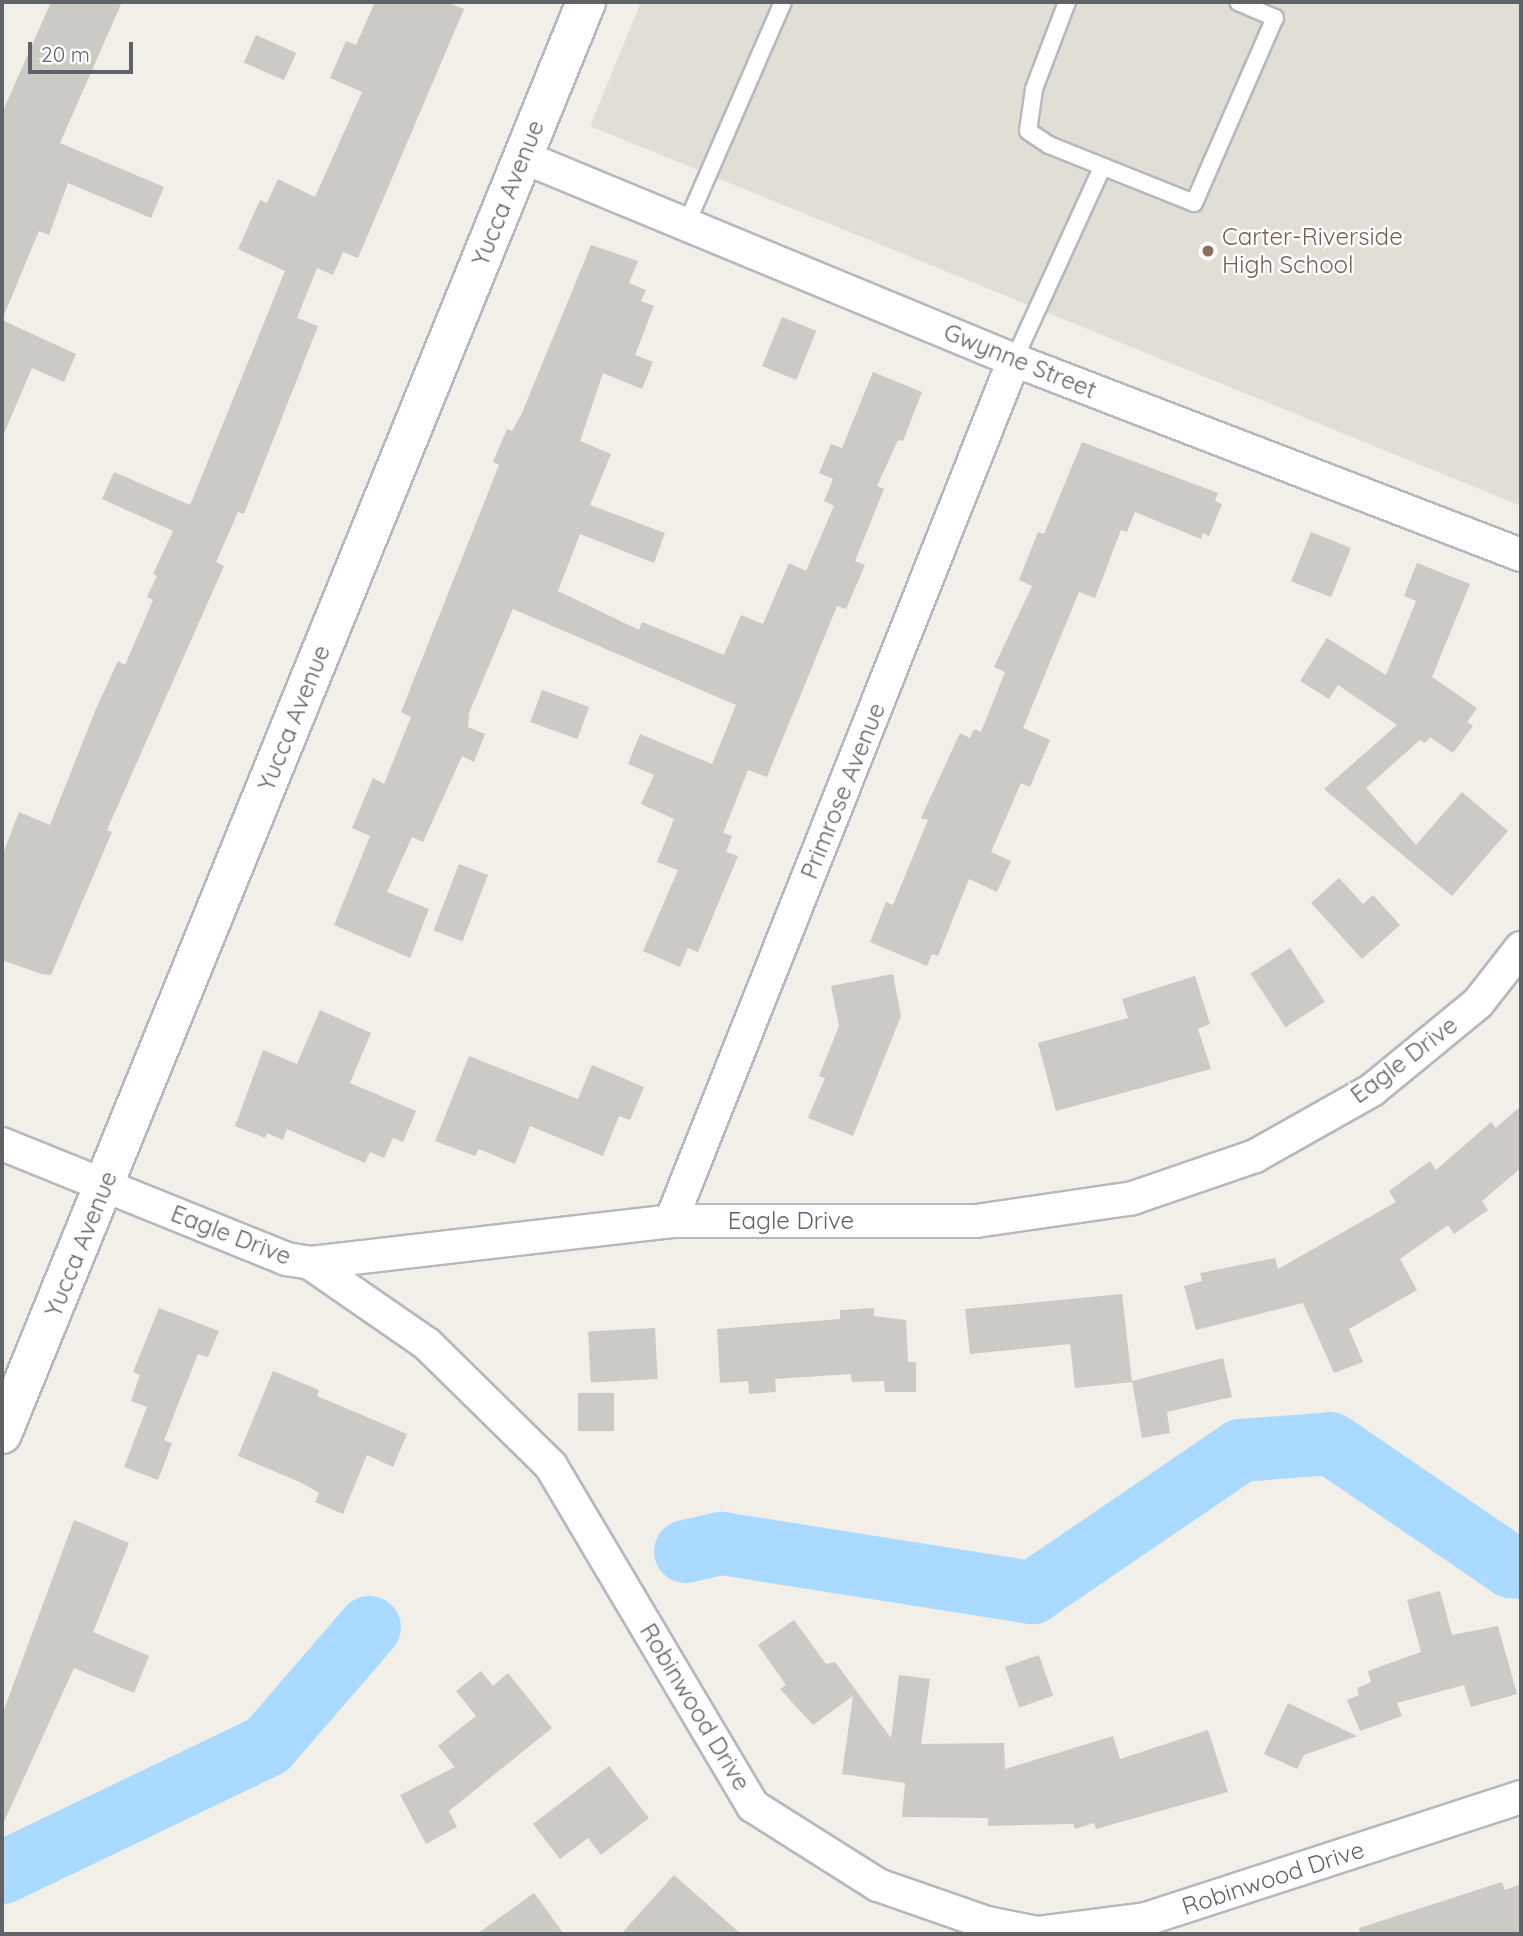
<!DOCTYPE html>
<html>
<head>
<meta charset="utf-8">
<style>
  body { margin:0 }
  #map { position:relative; width:1523px; height:1936px; overflow:hidden; background:#f1efe8; font-family:Quicksand,sans-serif }
  div>[style] { position:absolute }
  .education>* { inset:0; background:#e1ded6 }
  .river>* { height:63px; margin:-31.5px; padding:0 31.5px; transform-origin:31.5px; border-radius:31.5px; background:#aadaff }
  .building>* { inset:0; background:#cccac5; transform-origin:0 0 }
  .roads { filter:drop-shadow(2px 0 #b5b8bc) drop-shadow(-2px 0 #b5b8bc) drop-shadow(0 2px #b5b8bc) drop-shadow(0 -2px #b5b8bc) }
  .lane>* { height:16px; margin:-8px; padding:0 8px; transform-origin:8px; border-radius:8px; background:#fff }
  .street>* { height:32px; margin:-16px; padding:0 16px; transform-origin:16px; border-radius:16px; background:#fff }
  .secondary>* { height:38px; margin:-19px; padding:0 19px; transform-origin:19px; border-radius:19px; background:#fff }
  .dots>* { width:19px; height:19px; translate:-50% -50%; box-sizing:border-box; border:4px solid #fff; border-radius:50% }
  span { translate:-50% -50%; white-space:nowrap; text-align:center; line-height:1.15; -webkit-text-stroke:5px #fff; paint-order:stroke }
  .street-label { font-size:24px; color:#5f6368 }
  .education-label { font-size:24px; color:#785e54 }
  .left { translate:0 -50%; text-align:left }
  .frame { position:absolute; inset:0; border:4px solid #5f6368; pointer-events:none }
  .scale { position:absolute; left:28px; top:42px; width:105px; height:32px; box-sizing:border-box; border:4px solid #5f6368; border-top:0; padding-left:9px; font-size:21px; line-height:24px; white-space:nowrap; color:#5f6368; -webkit-text-stroke:5px #fff; paint-order:stroke }
</style>
</head>
<body>
<div id="map">
  <div class="education">
    <i style="clip-path:polygon(641px 2px,1521px 2px,1521px 506px,590px 126px)"></i>
  </div>
  <div class="river">
    <i style="left:685px;top:1551px;width:37px;rotate:-13deg"></i>
    <i style="left:721px;top:1543px;width:315px;rotate:9deg"></i>
    <i style="left:1032px;top:1592px;width:252px;rotate:-34.3deg"></i>
    <i style="left:1240px;top:1450px;width:90px;rotate:-4.4deg"></i>
    <i style="left:1330px;top:1443px;width:218px;rotate:34.3deg"></i>
    <i style="left:1510px;top:1566px;width:11px;rotate:5deg"></i>
    <i style="left:2px;top:1872px;width:294px;rotate:-25.6deg"></i>
    <i style="left:267px;top:1745px;width:156px;rotate:-49.2deg"></i>
  </div>
  <div class="building">
    <i style="clip-path:polygon(51px 2px,122px 2px,60px 143px,164px 187px,151px 218px,68px 183px,49px 235px,39px 231px,2px 320px,2px 113px)"></i>
    <i style="clip-path:polygon(375px 2px,446px 2px,464px 9px,358px 258px,343px 252px,333px 275px,317px 268px,297px 318px,318px 326px,244px 514px,238px 512px,216px 562px,224px 566px,107px 830px,112px 832px,51px 975px,41px 974px,2px 960px,2px 856px,19px 812px,50px 825px,95px 711px,118px 661px,125px 665px,153px 600px,147px 597px,157px 576px,153px 574px,173px 531px,102px 499px,114px 472px,190px 505px,285px 271px,238px 249px,260px 200px,267px 203px,278px 179px,315px 197px,362px 92px,330px 78px,346px 41px,356px 45px)"></i>
    <i style="left:256px;top:35px;width:44px;height:30px;rotate:24deg"></i>
    <i style="clip-path:polygon(591px 245px,638px 261px,629px 283px,646px 290px,641px 301px,654px 306px,635px 355px,653px 362px,642px 389px,603px 373px,580px 441px,611px 454px,590px 505px,665px 533px,654px 563px,580px 534px,558px 591px,639px 630px,642px 622px,724px 655px,741px 615px,763px 624px,789px 563px,806px 571px,834px 506px,824px 501px,833px 479px,819px 473px,831px 444px,842px 448px,873px 372px,922px 392px,903px 441px,898px 440px,877px 486px,884px 489px,855px 561px,865px 565px,846px 609px,837px 606px,767px 777px,748px 770px,723px 833px,732px 836px,726px 852px,738px 856px,698px 952px,688px 948px,680px 967px,643px 951px,678px 870px,657px 862px,674px 819px,641px 804px,654px 775px,628px 764px,640px 734px,712px 764px,736px 705px,513px 609px,469px 713px,468px 727px,485px 734px,474px 762px,462px 756px,423px 842px,412px 837px,387px 892px,429px 909px,410px 958px,334px 925px,370px 836px,352px 828px,373px 778px,384px 784px,411px 717px,401px 712px,499px 465px,493px 462px,507px 429px,512px 431px,522px 413px)"></i>
    <i style="left:782px;top:317px;width:37px;height:53px;rotate:22deg"></i>
    <i style="clip-path:polygon(2px 320px,76px 354px,64px 382px,32px 368px,2px 438px)"></i>
    <i style="clip-path:polygon(1082px 442px,1218px 493px,1215px 501px,1222px 504px,1209px 536px,1203px 533px,1201px 539px,1135px 512px,1127px 532px,1121px 530px,1095px 598px,1079px 592px,1023px 728px,1050px 740px,1030px 787px,1021px 783px,991px 852px,1011px 861px,997px 892px,969px 879px,938px 956px,932px 954px,927px 966px,870px 942px,886px 902px,893px 905px,928px 820px,921px 818px,960px 733px,970px 738px,974px 729px,981px 732px,1005px 672px,994px 667px,1032px 586px,1019px 580px,1038px 532px,1044px 534px)"></i>
    <i style="left:1311px;top:532px;width:43px;height:53px;rotate:22deg"></i>
    <i style="clip-path:polygon(1417px 563px,1470px 584px,1432px 677px,1477px 708px,1467px 722px,1473px 726px,1453px 753px,1430px 737px,1425px 743px,1420px 740px,1366px 788px,1416px 845px,1462px 792px,1508px 831px,1452px 896px,1405px 857px,1415px 846px,1405px 857px,1324px 789px,1397px 725px,1338px 685px,1329px 699px,1300px 681px,1327px 638px,1386px 675px,1416px 601px,1404px 596px)"></i>
    <i style="left:542px;top:690px;width:50px;height:34px;rotate:20deg"></i>
    <i style="left:459px;top:864px;width:31px;height:71px;rotate:21deg"></i>
    <i style="clip-path:polygon(1339px 878px,1363px 904px,1373px 895px,1400px 925px,1362px 959px,1311px 903px)"></i>
    <i style="left:1290px;top:948px;width:64px;height:47px;rotate:57deg"></i>
    <i style="clip-path:polygon(893px 974px,901px 1016px,853px 1136px,808px 1118px,825px 1078px,819px 1076px,839px 1026px,831px 986px)"></i>
    <i style="clip-path:polygon(1195px 976px,1210px 1024px,1198px 1029px,1211px 1069px,1056px 1111px,1038px 1043px,1128px 1018px,1122px 999px)"></i>
    <i style="clip-path:polygon(320px 1010px,371px 1033px,350px 1083px,416px 1111px,403px 1142px,393px 1138px,384px 1158px,370px 1152px,365px 1163px,287px 1129px,283px 1140px,267px 1133px,265px 1138px,235px 1126px,263px 1050px,297px 1064px)"></i>
    <i style="clip-path:polygon(469px 1056px,578px 1099px,592px 1065px,644px 1087px,630px 1120px,619px 1116px,603px 1156px,530px 1126px,515px 1164px,479px 1149px,475px 1156px,435px 1141px)"></i>
    <i style="clip-path:polygon(1521px 1106px,1521px 1168px,1482px 1201px,1488px 1210px,1454px 1234px,1448px 1225px,1400px 1259px,1417px 1290px,1349px 1329px,1363px 1362px,1334px 1373px,1303px 1303px,1196px 1330px,1184px 1286px,1202px 1281px,1200px 1273px,1275px 1258px,1278px 1269px,1396px 1202px,1389px 1191px,1430px 1161px,1436px 1170px,1491px 1122px,1496px 1128px)"></i>
    <i style="clip-path:polygon(1122px 1294px,1132px 1382px,1075px 1388px,1070px 1344px,970px 1354px,965px 1309px)"></i>
    <i style="clip-path:polygon(159px 1308px,219px 1331px,208px 1357px,198px 1354px,164px 1440px,172px 1443px,158px 1480px,124px 1467px,147px 1407px,131px 1401px,140px 1375px,133px 1372px)"></i>
    <i style="clip-path:polygon(874px 1308px,874px 1316px,906px 1320px,908px 1362px,916px 1362px,916px 1392px,885px 1392px,884px 1381px,852px 1382px,851px 1374px,775px 1379px,776px 1392px,749px 1394px,748px 1381px,720px 1383px,717px 1329px,840px 1319px,840px 1310px)"></i>
    <i style="left:655px;top:1328px;width:51px;height:67px;rotate:87deg"></i>
    <i style="clip-path:polygon(1223px 1358px,1232px 1397px,1167px 1412px,1170px 1433px,1142px 1438px,1132px 1381px)"></i>
    <i style="clip-path:polygon(273px 1371px,319px 1390px,317px 1396px,407px 1434px,393px 1467px,367px 1455px,343px 1514px,315px 1502px,319px 1493px,302px 1483px,238px 1456px)"></i>
    <i style="left:578px;top:1393px;width:36px;height:38px"></i>
    <i style="clip-path:polygon(74px 1520px,129px 1543px,93px 1632px,149px 1656px,134px 1693px,74px 1668px,2px 1826px,2px 1715px)"></i>
    <i style="clip-path:polygon(1440px 1591px,1452px 1635px,1498px 1626px,1517px 1694px,1471px 1707px,1464px 1685px,1397px 1703px,1402px 1716px,1360px 1731px,1347px 1700px,1359px 1695px,1357px 1688px,1371px 1682px,1368px 1671px,1421px 1652px,1407px 1600px)"></i>
    <i style="clip-path:polygon(794px 1620px,826px 1664px,835px 1662px,891px 1738px,899px 1675px,930px 1679px,921px 1744px,1004px 1743px,1005px 1769px,1113px 1736px,1120px 1759px,1208px 1730px,1228px 1792px,1096px 1829px,1094px 1823px,1075px 1829px,1073px 1824px,988px 1826px,988px 1818px,902px 1817px,905px 1783px,842px 1774px,853px 1696px,813px 1725px,780px 1689px,786px 1685px,758px 1645px)"></i>
    <i style="left:1039px;top:1655px;width:43px;height:36px;rotate:71deg"></i>
    <i style="clip-path:polygon(481px 1671px,493px 1686px,508px 1673px,552px 1728px,449px 1811px,457px 1827px,426px 1844px,400px 1795px,455px 1767px,438px 1746px,476px 1716px,456px 1691px)"></i>
    <i style="clip-path:polygon(1288px 1703px,1357px 1736px,1304px 1755px,1297px 1769px,1264px 1754px)"></i>
    <i style="clip-path:polygon(609px 1766px,649px 1818px,601px 1855px,588px 1838px,560px 1859px,533px 1824px)"></i>
    <i style="clip-path:polygon(674px 1875px,741px 1934px,621px 1934px)"></i>
    <i style="clip-path:polygon(1502px 1882px,1505px 1890px,1521px 1884px,1521px 1934px,1360px 1934px,1359px 1928px)"></i>
    <i style="clip-path:polygon(534px 1893px,564px 1934px,477px 1934px)"></i>
  </div>
  <div class="roads">
    <div class="lane">
      <i style="left:1067px;top:2px;width:93px;rotate:110.8deg"></i>
      <i style="left:1034px;top:89px;width:42px;rotate:98.1deg"></i>
      <i style="left:1028px;top:131px;width:25px;rotate:34deg"></i>
      <i style="left:1049px;top:145px;width:156px;rotate:21.8deg"></i>
      <i style="left:1194px;top:203px;width:202px;rotate:-66.4deg"></i>
      <i style="left:1275px;top:18px;width:40px;rotate:-156.6deg"></i>
      <i style="left:686px;top:225px;width:243px;rotate:-66.5deg"></i>
      <i style="left:1014px;top:360px;width:211px;rotate:-65.4deg"></i>
    </div>
    <div class="street">
      <i style="left:523px;top:157px;width:531px;rotate:22.46deg"></i>
      <i style="left:1014px;top:360px;width:543px;rotate:21.04deg"></i>
      <i style="left:2px;top:1144px;width:306px;rotate:22deg"></i>
      <i style="left:286px;top:1259px;width:24px;rotate:9deg"></i>
      <i style="left:310px;top:1263px;width:363px;rotate:-6.6deg"></i>
      <i style="left:671px;top:1221px;width:305px"></i>
      <i style="left:976px;top:1221px;width:159px;rotate:-8.3deg"></i>
      <i style="left:1133px;top:1198px;width:129px;rotate:-19deg"></i>
      <i style="left:1255px;top:1156px;width:134px;rotate:-29.4deg"></i>
      <i style="left:1372px;top:1090px;width:137px;rotate:-39.4deg"></i>
      <i style="left:1478px;top:1003px;width:70px;rotate:-52deg"></i>
      <i style="left:671px;top:1221px;width:927px;rotate:-68.28deg"></i>
      <i style="left:310px;top:1263px;width:142px;rotate:34.7deg"></i>
      <i style="left:427px;top:1344px;width:174px;rotate:44.5deg"></i>
      <i style="left:551px;top:1466px;width:395px;rotate:59.3deg"></i>
      <i style="left:753px;top:1806px;width:148px;rotate:32.3deg"></i>
      <i style="left:878px;top:1885px;width:115px;rotate:19.2deg"></i>
      <i style="left:987px;top:1923px;width:51px;rotate:11.3deg"></i>
      <i style="left:1037px;top:1933px;width:110px;rotate:-7.3deg"></i>
      <i style="left:1146px;top:1919px;width:394px;rotate:-18deg"></i>
    </div>
    <div class="secondary">
      <i style="left:2px;top:1434px;width:1547px;rotate:-67.81deg"></i>
    </div>
  </div>
  <div class="dots">
    <i style="left:1208px;top:251px;background:#8d6e63"></i>
  </div>
  <div class="street-label">
    <span style="left:508px;top:193px;rotate:-68deg">Yucca Avenue</span>
    <span style="left:1020px;top:361px;rotate:22deg">Gwynne Street</span>
    <span style="left:294px;top:718px;rotate:-68deg">Yucca Avenue</span>
    <span style="left:843px;top:791px;rotate:-68deg">Primrose Avenue</span>
    <span style="left:1404px;top:1060px;rotate:-37deg">Eagle Drive</span>
    <span style="left:791px;top:1221px">Eagle Drive</span>
    <span style="left:231px;top:1235px;rotate:21deg">Eagle Drive</span>
    <span style="left:81px;top:1244px;rotate:-68deg">Yucca Avenue</span>
    <span style="left:695px;top:1707px;rotate:59deg">Robinwood Drive</span>
    <span style="left:1273px;top:1878px;rotate:-18deg">Robinwood Drive</span>
  </div>
  <div class="education-label">
    <span class="left" style="left:1222px;top:251px">Carter-Riverside<br>High School</span>
  </div>
  <div class="frame"></div>
  <div class="scale">20 m</div>
</div>
</body>
</html>
